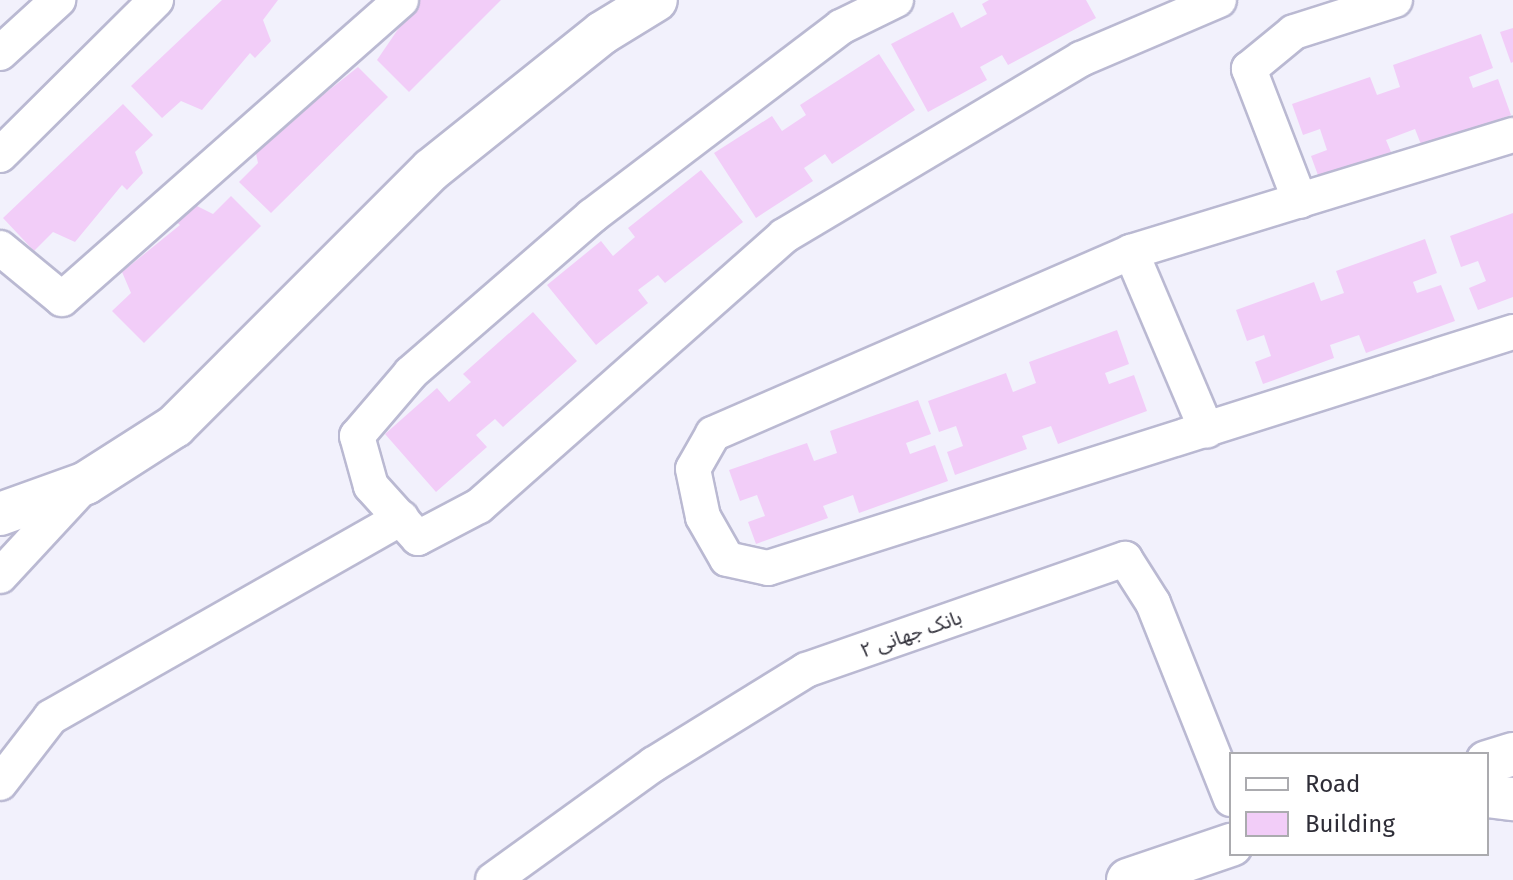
<!DOCTYPE html>
<html>
<head>
<meta charset="utf-8">
<style>
  body { margin:0 }
  #map { position:relative; width:1513px; height:880px; overflow:hidden; background:#f2f1fc; font-family:"Fira Sans","Noto Sans Arabic",sans-serif }
  div>[style] { position:absolute }
  .building>* { inset:0; background:#f2cdf8 }
  .roads { filter:drop-shadow(2px 0 #bab9d2) drop-shadow(-2px 0 #bab9d2) drop-shadow(0 2px #bab9d2) drop-shadow(0 -2px #bab9d2) }
  .minor>* { height:34px; margin:-17px; padding:0 17px; transform-origin:17px; border-radius:17px; background:#fff }
  .tertiary>* { height:42px; margin:-21px; padding:0 21px; transform-origin:21px; border-radius:21px; background:#fff }
  span { translate:-50% -50%; white-space:nowrap; text-align:center; line-height:1.15; -webkit-text-stroke:8px #fff; paint-order:stroke }
  .street-label { font-size:20px; color:#2e2d37 }
  .legend { position:absolute; left:1229px; top:752px; width:260px; height:104px; box-sizing:border-box; background:#fff; border:2px solid #ababaf; margin:0; padding:10px 14px; list-style:none; font-size:24px; color:#2e2d37 }
  .legend li { display:flex; align-items:center; gap:16px; height:40px }
  .legend b { width:40px; border:2px solid #ababaf }
</style>
</head>
<body>
<div id="map">
  <div class="building">
    <i style="clip-path:polygon(222px 0,278px 0,263px 20px,271px 41px,255px 58px,250px 53px,202px 110px,181px 101px,162px 118px,131px 86px)"></i>
    <i style="clip-path:polygon(418px 0,501px 0,409px 92px,377px 60px)"></i>
    <i style="clip-path:polygon(989px 0,1086px 0,1096px 18px,1008px 65px,1002px 55px,980px 67px,987px 80px,928px 112px,891px 44px,953px 12px,961px 28px,987px 14px,982px 4px)"></i>
    <i style="clip-path:polygon(1513px 28px,1513px 62px,1511px 63px,1500px 32px)"></i>
    <i style="clip-path:polygon(1481px 34px,1493px 68px,1469px 77px,1473px 88px,1498px 79px,1511px 115px,1422px 147px,1415px 129px,1386px 140px,1391px 152px,1319px 178px,1311px 156px,1327px 150px,1320px 129px,1303px 135px,1292px 104px,1370px 77px,1377px 95px,1400px 87px,1393px 65px)"></i>
    <i style="clip-path:polygon(879px 54px,915px 110px,832px 164px,825px 154px,804px 168px,813px 181px,756px 218px,714px 153px,772px 116px,782px 131px,806px 115px,800px 105px)"></i>
    <i style="clip-path:polygon(358px 67px,388px 97px,271px 213px,239px 182px,258px 163px,255px 149px)"></i>
    <i style="clip-path:polygon(123px 104px,153px 135px,135px 152px,143px 173px,127px 190px,122px 185px,75px 242px,53px 232px,34px 251px,3px 218px)"></i>
    <i style="clip-path:polygon(701px 170px,743px 222px,665px 283px,658px 275px,638px 290px,648px 303px,596px 345px,547px 285px,601px 241px,613px 256px,635px 237px,628px 228px)"></i>
    <i style="clip-path:polygon(231px 196px,261px 226px,144px 343px,112px 311px,131px 293px,122px 272px,180px 225px,175px 221px,193px 204px,213px 214px)"></i>
    <i style="clip-path:polygon(1513px 213px,1513px 297px,1478px 310px,1469px 288px,1486px 281px,1478px 261px,1461px 267px,1450px 236px)"></i>
    <i style="clip-path:polygon(1425px 239px,1437px 273px,1413px 282px,1417px 293px,1441px 285px,1455px 321px,1366px 353px,1359px 335px,1330px 345px,1334px 358px,1263px 384px,1255px 362px,1271px 356px,1264px 335px,1247px 341px,1236px 310px,1314px 282px,1321px 301px,1344px 293px,1336px 271px)"></i>
    <i style="clip-path:polygon(533px 312px,577px 361px,503px 427px,495px 419px,476px 435px,487px 447px,436px 492px,385px 434px,437px 388px,449px 402px,471px 382px,463px 374px)"></i>
    <i style="clip-path:polygon(1117px 330px,1129px 364px,1105px 373px,1109px 384px,1134px 375px,1147px 411px,1058px 444px,1051px 426px,1022px 436px,1027px 449px,955px 475px,947px 452px,963px 446px,956px 426px,939px 432px,928px 401px,1006px 373px,1013px 392px,1036px 383px,1029px 362px)"></i>
    <i style="clip-path:polygon(918px 400px,931px 434px,906px 443px,910px 454px,935px 445px,948px 481px,859px 513px,853px 495px,823px 506px,828px 518px,756px 544px,748px 522px,765px 516px,757px 495px,740px 501px,729px 470px,807px 443px,814px 461px,837px 453px,830px 431px)"></i>
  </div>
  <div class="roads">
    <div class="minor">
      <i style="left:896px;top:0;width:61px;rotate:153.9deg"></i>
      <i style="left:841px;top:27px;width:313px;rotate:142.8deg"></i>
      <i style="left:592px;top:216px;width:240px;rotate:139.1deg"></i>
      <i style="left:411px;top:373px;width:83px;rotate:130.6deg"></i>
      <i style="left:357px;top:436px;width:52px;rotate:74.4deg"></i>
      <i style="left:371px;top:486px;width:70px;rotate:47.9deg"></i>
      <i style="left:418px;top:538px;width:69px;rotate:-27.7deg"></i>
      <i style="left:479px;top:506px;width:407px;rotate:-41.5deg"></i>
      <i style="left:784px;top:236px;width:346px;rotate:-30.8deg"></i>
      <i style="left:1081px;top:59px;width:150px;rotate:-23.1deg"></i>
      <i style="left:0;top:53px;width:79px;rotate:-42.4deg"></i>
      <i style="left:1513px;top:135px;width:400px;rotate:163deg"></i>
      <i style="left:1131px;top:252px;width:456px;rotate:156.5deg"></i>
      <i style="left:713px;top:434px;width:40px;rotate:119.7deg"></i>
      <i style="left:693px;top:469px;width:49px;rotate:78.2deg"></i>
      <i style="left:703px;top:517px;width:48px;rotate:60.3deg"></i>
      <i style="left:727px;top:559px;width:42px;rotate:12.4deg"></i>
      <i style="left:768px;top:568px;width:781px;rotate:-17.58deg"></i>
      <i style="left:0;top:155px;width:220px;rotate:-44.8deg"></i>
      <i style="left:1300px;top:201px;width:142px;rotate:-111.1deg"></i>
      <i style="left:1249px;top:69px;width:58px;rotate:-39.4deg"></i>
      <i style="left:1294px;top:32px;width:106px;rotate:-17.6deg"></i>
      <i style="left:0;top:248px;width:80px;rotate:39.4deg"></i>
      <i style="left:62px;top:299px;width:452px;rotate:-41.4deg"></i>
      <i style="left:1131px;top:252px;width:194px;rotate:67deg"></i>
      <i style="left:0;top:576px;width:127px;rotate:-47.2deg"></i>
      <i style="left:0;top:783px;width:83px;rotate:-52.3deg"></i>
      <i style="left:51px;top:717px;width:403px;rotate:-29.6deg"></i>
      <i style="left:493px;top:880px;width:198px;rotate:-35.8deg"></i>
      <i style="left:654px;top:764px;width:179px;rotate:-31.7deg"></i>
      <i style="left:806px;top:670px;width:338px;rotate:-19.2deg"></i>
      <i style="left:1125px;top:559px;width:52px;rotate:57.5deg"></i>
      <i style="left:1153px;top:603px;width:211px;rotate:68.3deg"></i>
    </div>
    <div class="tertiary">
      <i style="left:0;top:514px;width:91px;rotate:-19.8deg"></i>
      <i style="left:86px;top:483px;width:106px;rotate:-32.6deg"></i>
      <i style="left:175px;top:426px;width:362px;rotate:-45deg"></i>
      <i style="left:431px;top:170px;width:219px;rotate:-38.7deg"></i>
      <i style="left:602px;top:33px;width:63px;rotate:-31.4deg"></i>
      <i style="left:1487px;top:762px;width:27px;rotate:-17deg"></i>
      <i style="left:1487px;top:796px;width:26px;rotate:7deg"></i>
      <i style="left:1128px;top:880px;width:109px;rotate:-18.8deg"></i>
    </div>
  </div>
  <div class="street-label">
    <span style="left:911px;top:634px;rotate:-19deg">بانک جهانی ۲</span>
  </div>
  <ul class="legend">
  <li><b style="height:10px;background:#fff"></b>Road</li>
  <li><b style="height:22px;background:#f2cdf8"></b>Building</li>
  </ul>
</div>
</body>
</html>
